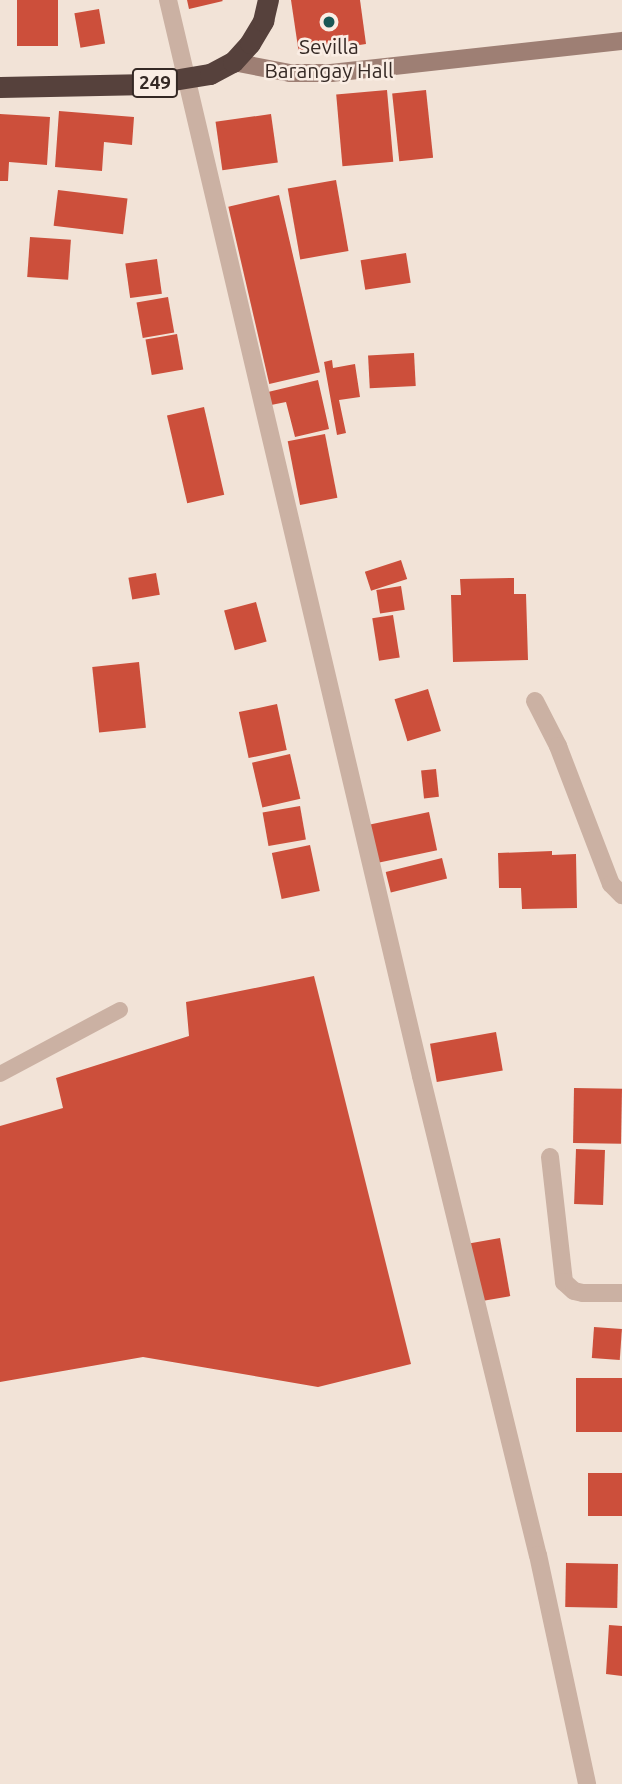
<!DOCTYPE html>
<html>
<head>
<meta charset="utf-8">
<style>
  body { margin:0 }
  #map { position:relative; width:622px; height:1784px; overflow:hidden; background:#f2e3d7; font-family:Ubuntu,sans-serif }
  div>[style] { position:absolute }
  .building>* { inset:0; background:#cc4f3b; transform-origin:0 0 }
  .lane>* { height:16px; margin:-8px; padding:0 8px; transform-origin:8px; border-radius:8px; background:#cbb1a3 }
  .street>* { height:18px; margin:-9px; padding:0 9px; transform-origin:9px; border-radius:9px; background:#cbb1a3 }
  .secondary>* { height:18px; margin:-9px; padding:0 9px; transform-origin:9px; border-radius:9px; background:#9e7f74 }
  .highway>* { height:21px; margin:-10.5px; padding:0 10.5px; transform-origin:10.5px; border-radius:10.5px; background:#56413c }
  .dots>* { width:19px; height:19px; translate:-50% -50%; box-sizing:border-box; border:4px solid #faede4; border-radius:50% }
  span { translate:-50% -50%; white-space:nowrap; text-align:center; line-height:1.15; -webkit-text-stroke:5px #faede4; paint-order:stroke }
  .shield-label span { padding:2px 5px; background:#faede4; border:2px solid; border-radius:5px; -webkit-text-stroke-width:0 }
  .shield-label { font-size:19px; color:#352925; font-weight:700 }
  .poi-label { font-size:21px; color:#352925 }
</style>
</head>
<body>
<div id="map">
  <div class="building">
    <i style="left:17px;top:0;width:41px;height:46px"></i>
    <i style="clip-path:polygon(187px 0,222px 0,223px 1px,189px 9px)"></i>
    <i style="clip-path:polygon(291px 0,360px 0,366px 44px,299px 54px)"></i>
    <i style="left:99px;top:9px;width:35px;height:25px;rotate:80deg"></i>
    <i style="left:387px;top:90px;width:72px;height:51px;rotate:85deg"></i>
    <i style="left:426px;top:90px;width:68px;height:34px;rotate:84deg"></i>
    <i style="clip-path:polygon(59px 111px,134px 117px,132px 145px,104px 142px,102px 171px,55px 167px)"></i>
    <i style="clip-path:polygon(0 114px,50px 117px,47px 165px,9px 162px,8px 181px,0 181px)"></i>
    <i style="left:271px;top:114px;width:49px;height:56px;rotate:82deg"></i>
    <i style="left:336px;top:180px;width:72px;height:49px;rotate:80deg"></i>
    <i style="left:58px;top:190px;width:70px;height:36px;rotate:7deg"></i>
    <i style="left:279px;top:195px;width:182px;height:52px;rotate:77deg"></i>
    <i style="left:30px;top:237px;width:41px;height:40px;rotate:4deg"></i>
    <i style="left:406px;top:253px;width:30px;height:46px;rotate:81deg"></i>
    <i style="left:157px;top:259px;width:35px;height:32px;rotate:82deg"></i>
    <i style="left:168px;top:297px;width:36px;height:32px;rotate:80deg"></i>
    <i style="left:177px;top:334px;width:36px;height:32px;rotate:80deg"></i>
    <i style="left:414px;top:353px;width:33px;height:46px;rotate:87deg"></i>
    <i style="clip-path:polygon(332px 360px,333px 368px,355px 364px,360px 397px,339px 400px,346px 433px,337px 435px,324px 362px)"></i>
    <i style="clip-path:polygon(318px 380px,329px 429px,295px 437px,286px 402px,271px 405px,268px 392px)"></i>
    <i style="left:204px;top:407px;width:90px;height:38px;rotate:77deg"></i>
    <i style="left:325px;top:434px;width:65px;height:38px;rotate:79deg"></i>
    <i style="left:401px;top:560px;width:20px;height:38px;rotate:72deg"></i>
    <i style="left:156px;top:573px;width:22px;height:28px;rotate:80deg"></i>
    <i style="clip-path:polygon(514px 578px,514px 594px,526px 594px,528px 660px,453px 662px,451px 595px,461px 595px,460px 579px)"></i>
    <i style="left:401px;top:586px;width:24px;height:25px;rotate:81deg"></i>
    <i style="left:256px;top:602px;width:41px;height:33px;rotate:75deg"></i>
    <i style="left:393px;top:615px;width:43px;height:21px;rotate:81deg"></i>
    <i style="left:139px;top:662px;width:66px;height:47px;rotate:84deg"></i>
    <i style="left:428px;top:689px;width:44px;height:35px;rotate:73deg"></i>
    <i style="left:277px;top:704px;width:47px;height:39px;rotate:78deg"></i>
    <i style="left:290px;top:754px;width:46px;height:39px;rotate:77deg"></i>
    <i style="left:436px;top:769px;width:28px;height:15px;rotate:84deg"></i>
    <i style="left:300px;top:806px;width:34px;height:38px;rotate:80deg"></i>
    <i style="left:429px;top:812px;width:39px;height:65px;rotate:78deg"></i>
    <i style="left:310px;top:845px;width:47px;height:39px;rotate:78deg"></i>
    <i style="clip-path:polygon(552px 851px,552px 855px,576px 854px,577px 908px,522px 909px,521px 888px,499px 888px,498px 853px)"></i>
    <i style="left:442px;top:858px;width:21px;height:58px;rotate:76deg"></i>
    <i style="clip-path:polygon(314px 976px,411px 1364px,318px 1387px,143px 1357px,0 1382px,0 1126px,63px 1108px,56px 1078px,189px 1036px,186px 1002px)"></i>
    <i style="left:496px;top:1032px;width:39px;height:67px;rotate:80deg"></i>
    <i style="left:574px;top:1088px;width:48px;height:55px;rotate:1deg"></i>
    <i style="left:576px;top:1149px;width:29px;height:55px;rotate:2deg"></i>
    <i style="left:500px;top:1238px;width:59px;height:30px;rotate:80deg"></i>
    <i style="left:594px;top:1327px;width:28px;height:31px;rotate:4deg"></i>
    <i style="left:576px;top:1378px;width:46px;height:54px"></i>
    <i style="left:622px;top:1473px;width:43px;height:34px;rotate:90deg"></i>
    <i style="left:566px;top:1563px;width:52px;height:44px;rotate:1deg"></i>
    <i style="clip-path:polygon(609px 1625px,622px 1626px,622px 1676px,606px 1674px)"></i>
  </div>
  <div class="lane">
    <i style="left:0;top:1074px;width:136px;rotate:-28.1deg"></i>
  </div>
  <div class="street">
    <i style="left:168px;top:0;width:1105px;rotate:76.77deg"></i>
    <i style="left:421px;top:1076px;width:493px;rotate:76.3deg"></i>
    <i style="left:538px;top:1555px;width:234px;rotate:77.9deg"></i>
    <i style="left:535px;top:701px;width:51px;rotate:62.9deg"></i>
    <i style="left:558px;top:746px;width:148px;rotate:69deg"></i>
    <i style="left:611px;top:884px;width:16px;rotate:45deg"></i>
    <i style="left:550px;top:1157px;width:126px;rotate:83.6deg"></i>
    <i style="left:564px;top:1282px;width:13px;rotate:42deg"></i>
    <i style="left:574px;top:1291px;width:9px;rotate:13deg"></i>
    <i style="left:583px;top:1293px;width:39px"></i>
  </div>
  <div class="secondary">
    <i style="left:233px;top:62px;width:58px;rotate:10.9deg"></i>
    <i style="left:290px;top:73px;width:41px"></i>
    <i style="left:331px;top:73px;width:293px;rotate:-6.3deg"></i>
  </div>
  <div class="highway">
    <i style="left:0;top:87px;width:149px;rotate:-1.2deg"></i>
    <i style="left:149px;top:84px;width:62px;rotate:-9.3deg"></i>
    <i style="left:210px;top:74px;width:26px;rotate:-28deg"></i>
    <i style="left:233px;top:62px;width:25px;rotate:-48deg"></i>
    <i style="left:250px;top:43px;width:26px;rotate:-59deg"></i>
    <i style="left:263px;top:21px;width:22px;rotate:-77deg"></i>
  </div>
  <div class="dots">
    <i style="left:329px;top:22px;background:#195856"></i>
  </div>
  <div class="shield-label">
    <span style="left:155px;top:83px">249</span>
  </div>
  <div class="poi-label">
    <span style="left:329px;top:58px">Sevilla<br>Barangay Hall</span>
  </div>
</div>
</body>
</html>
